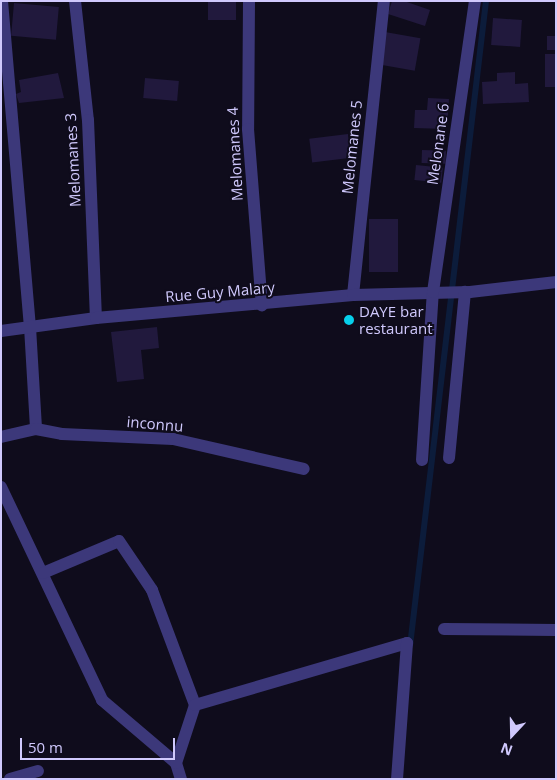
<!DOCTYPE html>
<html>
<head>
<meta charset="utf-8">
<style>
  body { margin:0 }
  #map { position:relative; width:557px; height:780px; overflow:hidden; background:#0f0c1c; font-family:"Open Sans",sans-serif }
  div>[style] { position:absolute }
  .stream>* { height:6px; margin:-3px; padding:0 3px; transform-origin:3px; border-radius:3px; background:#0c1c3b }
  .building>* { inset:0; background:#21193d; transform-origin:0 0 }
  .minor>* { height:12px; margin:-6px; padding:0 6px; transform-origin:6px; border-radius:6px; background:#3c387a }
  .dots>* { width:14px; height:14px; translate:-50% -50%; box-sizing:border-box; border:2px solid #0f0c1c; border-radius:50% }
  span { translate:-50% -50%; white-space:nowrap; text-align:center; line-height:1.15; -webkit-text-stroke:4px #0f0c1c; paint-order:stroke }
  .street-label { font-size:15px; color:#d0c9fd }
  .poi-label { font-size:15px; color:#d0c9fd }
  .left { translate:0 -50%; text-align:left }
  .frame { position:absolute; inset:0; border:2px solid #d0c9fd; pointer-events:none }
  .north { position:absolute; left:487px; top:710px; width:50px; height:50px; -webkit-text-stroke:4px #0f0c1c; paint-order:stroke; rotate:201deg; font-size:14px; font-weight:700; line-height:20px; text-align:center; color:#d0c9fd }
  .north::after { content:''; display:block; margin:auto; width:18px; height:22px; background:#d0c9fd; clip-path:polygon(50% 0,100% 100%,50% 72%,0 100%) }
  .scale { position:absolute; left:20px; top:738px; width:155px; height:22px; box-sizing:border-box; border:2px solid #d0c9fd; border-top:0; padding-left:6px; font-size:15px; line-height:18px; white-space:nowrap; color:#d0c9fd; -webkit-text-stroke:4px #0f0c1c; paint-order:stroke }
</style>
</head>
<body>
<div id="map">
  <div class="stream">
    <i style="left:410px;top:646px;width:649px;rotate:-83.28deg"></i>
  </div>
  <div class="building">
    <i style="left:208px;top:1px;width:28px;height:19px"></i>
    <i style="clip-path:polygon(392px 1px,404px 1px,430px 10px,425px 26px,388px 14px)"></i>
    <i style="left:14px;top:3px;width:45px;height:33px;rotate:5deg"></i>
    <i style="left:493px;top:18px;width:29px;height:27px;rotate:4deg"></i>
    <i style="left:385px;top:32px;width:36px;height:33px;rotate:10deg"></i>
    <i style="left:547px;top:36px;width:9px;height:14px"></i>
    <i style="left:556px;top:54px;width:33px;height:11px;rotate:90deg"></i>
    <i style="clip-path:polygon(515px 72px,515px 84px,528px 83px,529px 102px,483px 104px,482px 82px,497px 81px,497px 73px)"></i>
    <i style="clip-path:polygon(58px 73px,64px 98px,19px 103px,16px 94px,21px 92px,19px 80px)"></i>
    <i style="left:145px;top:78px;width:34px;height:20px;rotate:5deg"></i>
    <i style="clip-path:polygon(428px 98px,449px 99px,447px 129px,414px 128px,415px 110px,427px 110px)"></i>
    <i style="left:348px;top:134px;width:24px;height:39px;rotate:83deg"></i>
    <i style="left:422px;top:150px;width:24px;height:13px;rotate:2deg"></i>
    <i style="left:416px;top:165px;width:27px;height:15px;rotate:6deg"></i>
    <i style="left:369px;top:219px;width:29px;height:53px"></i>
    <i style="clip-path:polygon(157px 327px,159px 348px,141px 350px,144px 379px,117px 382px,111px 332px)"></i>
  </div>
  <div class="minor">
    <i style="left:2px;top:1px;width:327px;rotate:85.1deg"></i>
    <i style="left:30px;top:327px;width:102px;rotate:86.6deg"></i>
    <i style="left:75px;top:1px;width:120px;rotate:83.8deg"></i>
    <i style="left:88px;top:120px;width:198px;rotate:87.7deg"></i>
    <i style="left:249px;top:1px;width:128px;rotate:90.4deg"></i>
    <i style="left:248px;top:129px;width:177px;rotate:85.5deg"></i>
    <i style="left:353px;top:295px;width:296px;rotate:-84deg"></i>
    <i style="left:1px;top:331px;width:96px;rotate:-7.8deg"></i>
    <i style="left:96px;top:318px;width:258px;rotate:-5.1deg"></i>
    <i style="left:353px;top:295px;width:117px;rotate:-1.5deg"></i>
    <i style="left:470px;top:292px;width:87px;rotate:-6.6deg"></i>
    <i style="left:1px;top:437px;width:36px;rotate:-13deg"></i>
    <i style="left:36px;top:429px;width:26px;rotate:11deg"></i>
    <i style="left:62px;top:434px;width:111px;rotate:2.6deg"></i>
    <i style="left:173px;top:439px;width:134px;rotate:12.9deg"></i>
    <i style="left:449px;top:458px;width:167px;rotate:-84.5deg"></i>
    <i style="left:422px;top:460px;width:168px;rotate:-86.3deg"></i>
    <i style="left:433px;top:292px;width:294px;rotate:-81.8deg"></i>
    <i style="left:1px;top:487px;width:236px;rotate:64.6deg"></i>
    <i style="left:102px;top:700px;width:97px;rotate:40.4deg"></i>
    <i style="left:176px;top:763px;width:17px;rotate:73deg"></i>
    <i style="left:43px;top:573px;width:82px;rotate:-22.8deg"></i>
    <i style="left:119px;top:541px;width:59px;rotate:56deg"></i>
    <i style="left:152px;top:590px;width:123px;rotate:69.5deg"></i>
    <i style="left:195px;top:705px;width:61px;rotate:108.1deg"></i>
    <i style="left:444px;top:629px;width:112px;rotate:0.5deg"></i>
    <i style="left:195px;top:705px;width:221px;rotate:-16.3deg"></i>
    <i style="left:407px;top:643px;width:136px;rotate:94.2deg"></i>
    <i style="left:10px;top:779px;width:29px;rotate:-16deg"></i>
  </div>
  <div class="dots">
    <i style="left:349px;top:320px;background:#07d0eb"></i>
  </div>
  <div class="street-label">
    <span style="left:438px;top:144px;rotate:-82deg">Melonane 6</span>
    <span style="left:352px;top:147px;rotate:-84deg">Melomanes 5</span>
    <span style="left:235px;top:154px;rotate:-93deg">Melomanes 4</span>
    <span style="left:73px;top:160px;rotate:-93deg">Melomanes 3</span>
    <span style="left:220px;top:292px;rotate:-5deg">Rue Guy Malary</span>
    <span style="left:155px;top:424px;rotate:5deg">inconnu</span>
  </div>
  <div class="poi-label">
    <span class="left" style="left:359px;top:320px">DAYE bar<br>restaurant</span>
  </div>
  <div class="frame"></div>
  <div class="north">N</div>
  <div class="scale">50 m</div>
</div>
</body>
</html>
